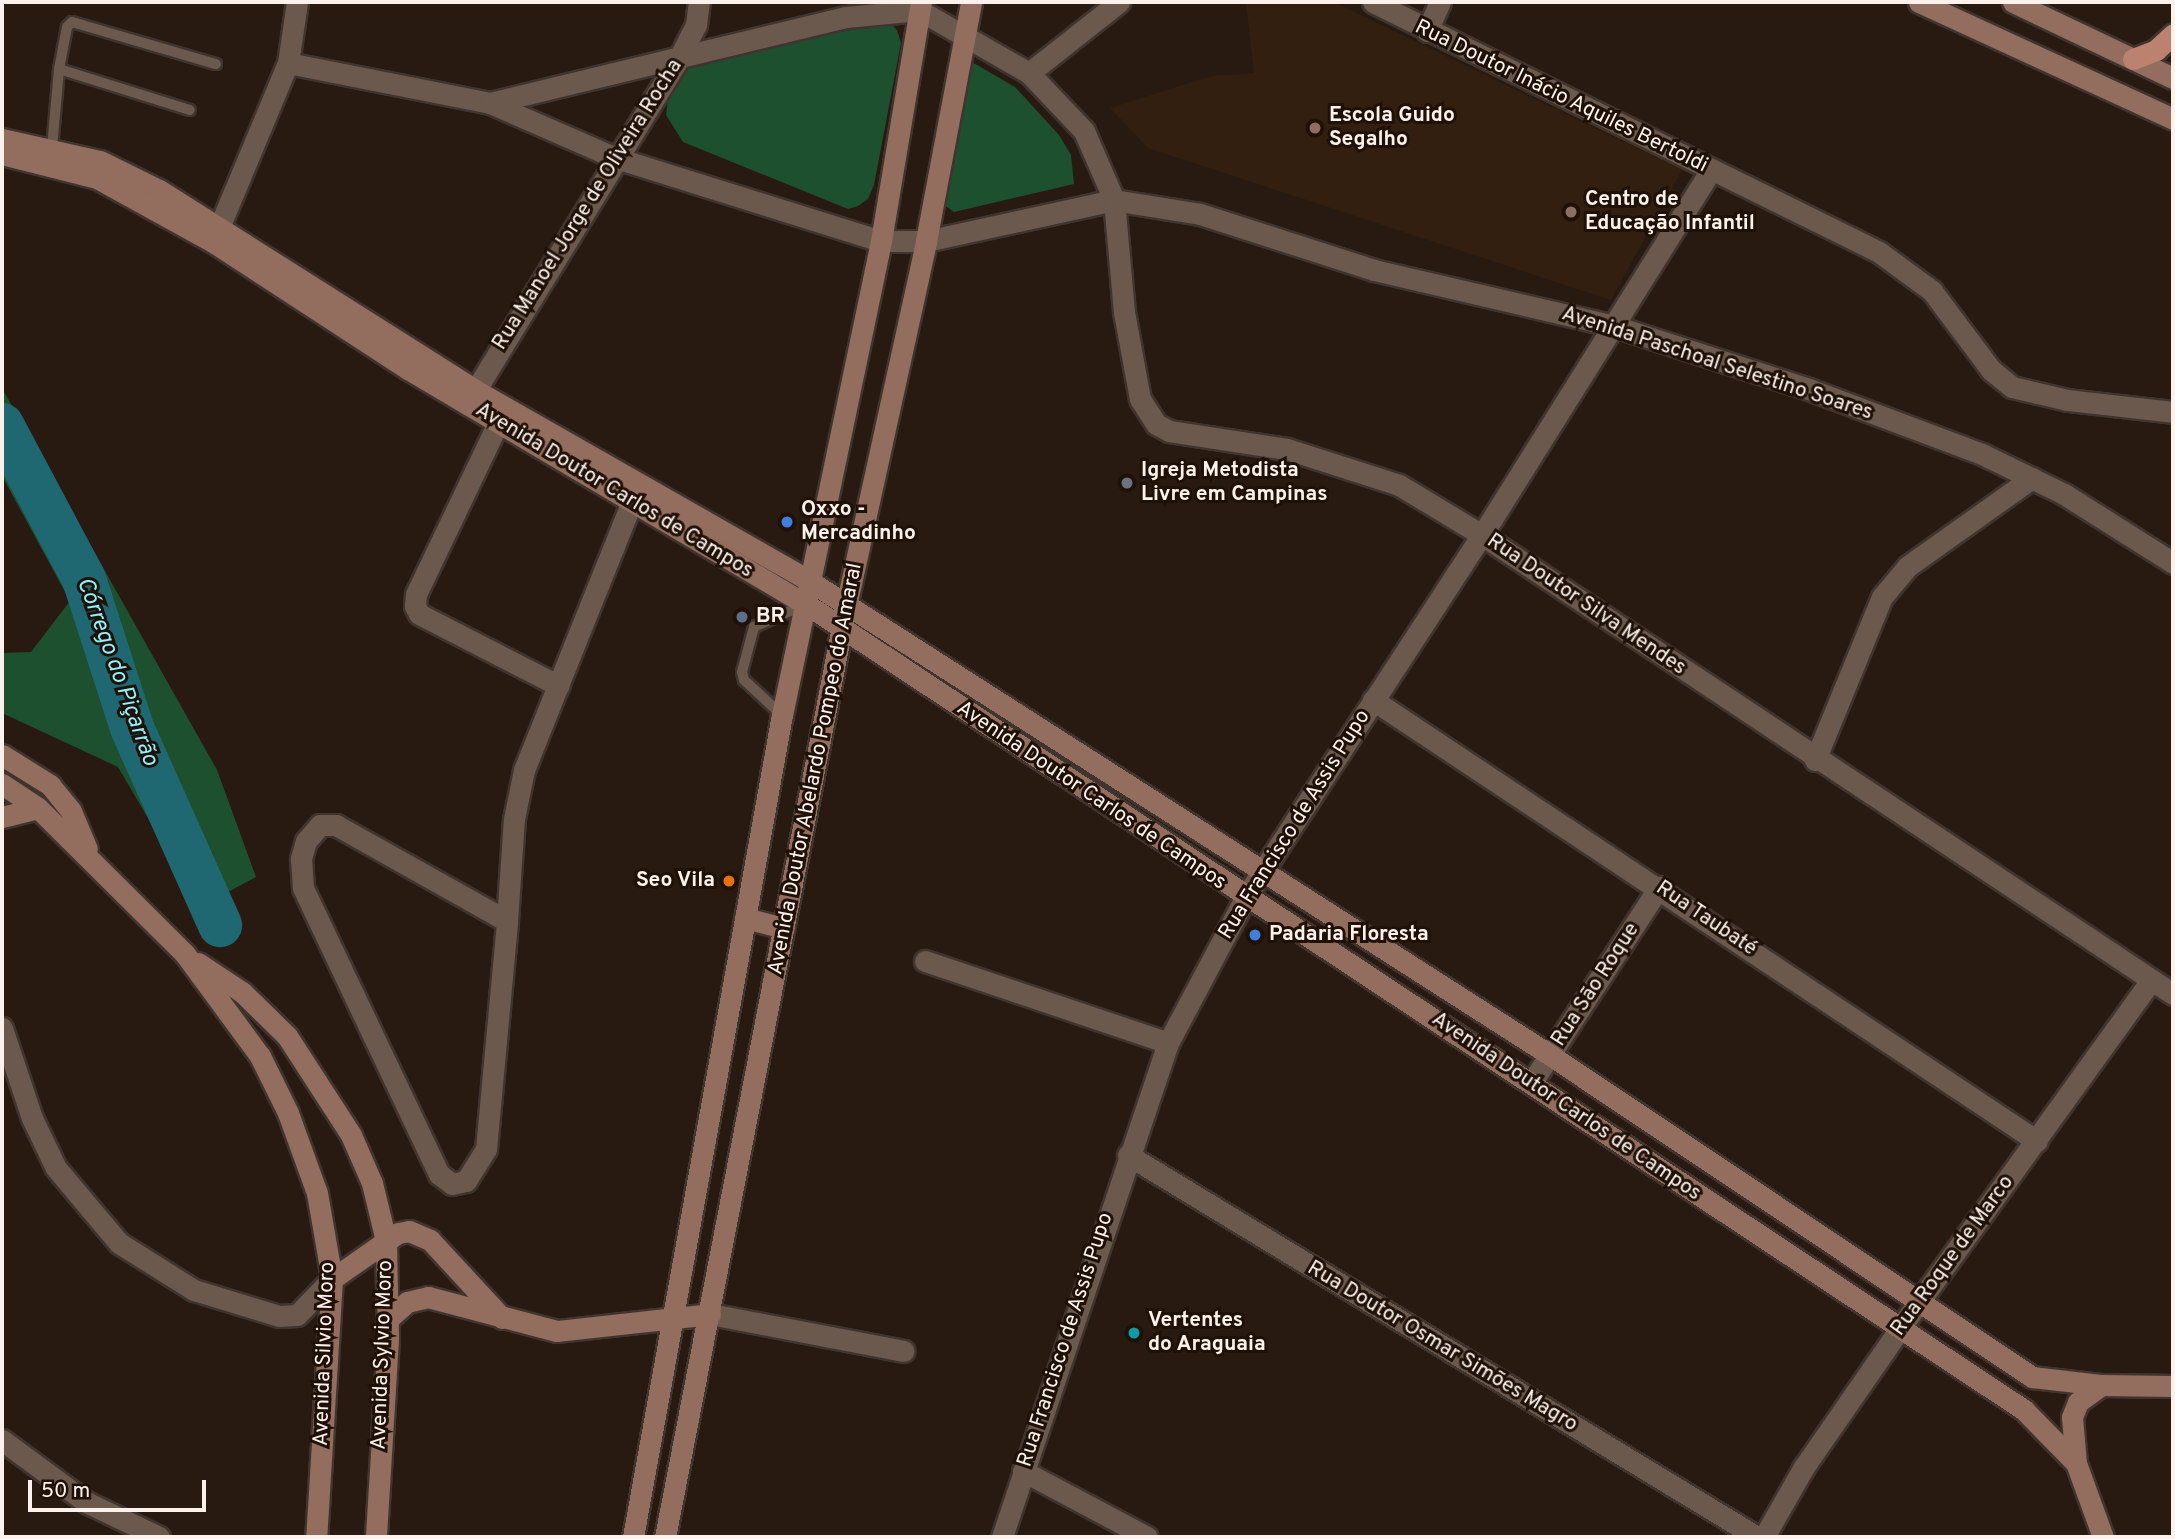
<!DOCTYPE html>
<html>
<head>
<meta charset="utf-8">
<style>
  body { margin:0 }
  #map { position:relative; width:2175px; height:1539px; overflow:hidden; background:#281a10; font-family:Overpass,sans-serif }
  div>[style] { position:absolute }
  .built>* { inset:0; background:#331f10 }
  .green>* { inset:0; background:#1c502f }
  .river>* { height:44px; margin:-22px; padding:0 22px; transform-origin:22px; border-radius:22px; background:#206871 }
  .roads { filter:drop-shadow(2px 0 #40342f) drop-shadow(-2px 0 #40342f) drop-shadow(0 2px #40342f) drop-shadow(0 -2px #40342f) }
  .lane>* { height:10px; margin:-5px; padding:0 5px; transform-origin:5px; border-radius:5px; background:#6a594c }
  .street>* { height:21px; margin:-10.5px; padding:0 10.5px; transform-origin:10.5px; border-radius:10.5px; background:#6a594c }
  .secondary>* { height:21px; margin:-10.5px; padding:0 10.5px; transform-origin:10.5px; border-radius:10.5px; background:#936d5e }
  .primary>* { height:21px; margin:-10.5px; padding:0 10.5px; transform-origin:10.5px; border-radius:10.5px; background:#bd8170 }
  .dots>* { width:19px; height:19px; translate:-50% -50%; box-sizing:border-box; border:4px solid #1f1107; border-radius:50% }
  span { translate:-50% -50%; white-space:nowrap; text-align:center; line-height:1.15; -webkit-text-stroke:6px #1f1107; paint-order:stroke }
  .street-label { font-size:21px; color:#fcf2eb }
  .poi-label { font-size:21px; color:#fcf2eb; font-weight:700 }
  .left { translate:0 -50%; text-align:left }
  .right { translate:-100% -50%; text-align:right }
  .water-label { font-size:23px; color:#90f2ff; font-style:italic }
  .frame { position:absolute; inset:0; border:4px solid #fcf2eb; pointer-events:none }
  .scale { position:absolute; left:28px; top:1480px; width:178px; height:32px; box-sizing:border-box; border:4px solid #fcf2eb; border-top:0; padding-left:9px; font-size:21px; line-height:24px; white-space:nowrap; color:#fcf2eb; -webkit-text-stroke:5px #1f1107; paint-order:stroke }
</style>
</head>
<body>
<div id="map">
  <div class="built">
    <i style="clip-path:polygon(1246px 2px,1334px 2px,1682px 170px,1611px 300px,1148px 148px,1110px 108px,1212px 76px,1254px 73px)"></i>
  </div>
  <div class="green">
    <i style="clip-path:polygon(889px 22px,897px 30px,901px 43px,874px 185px,868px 199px,858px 206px,848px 209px,683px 142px,666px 115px,669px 92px,678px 76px,698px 61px)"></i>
    <i style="clip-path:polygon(965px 58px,1015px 87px,1059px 135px,1071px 155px,1074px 184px,954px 212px,940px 202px)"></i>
    <i style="clip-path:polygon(2px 388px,217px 770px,256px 877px,200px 907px,118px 767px,2px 713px,2px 653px,31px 652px,70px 601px,2px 476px)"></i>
  </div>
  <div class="river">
    <i style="left:2px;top:425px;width:174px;rotate:62deg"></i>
    <i style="left:84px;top:579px;width:157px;rotate:72.1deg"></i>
    <i style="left:132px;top:728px;width:216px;rotate:65.9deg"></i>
  </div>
  <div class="roads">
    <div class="lane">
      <i style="left:59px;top:69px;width:137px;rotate:17.4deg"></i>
      <i style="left:52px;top:148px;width:79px;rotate:-84.9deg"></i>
      <i style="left:59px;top:69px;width:43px;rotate:-79.2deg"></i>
      <i style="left:67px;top:27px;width:7px;rotate:-45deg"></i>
      <i style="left:72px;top:22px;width:150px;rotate:16.3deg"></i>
      <i style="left:782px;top:715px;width:52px;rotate:-137.4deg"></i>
      <i style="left:744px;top:680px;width:8px;rotate:-104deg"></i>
      <i style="left:742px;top:672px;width:47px;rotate:-75.1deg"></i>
      <i style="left:754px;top:627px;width:57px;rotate:-23.9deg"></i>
    </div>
    <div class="street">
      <i style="left:1373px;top:2px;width:564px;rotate:26.29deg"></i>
      <i style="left:1879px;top:252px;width:66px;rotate:36.3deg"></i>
      <i style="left:1932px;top:291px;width:99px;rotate:53.2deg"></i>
      <i style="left:1991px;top:370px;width:27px;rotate:39deg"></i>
      <i style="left:2012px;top:387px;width:57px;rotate:13.1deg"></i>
      <i style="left:2068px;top:400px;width:106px;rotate:6.5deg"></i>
      <i style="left:1427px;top:31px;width:32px;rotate:-66deg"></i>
      <i style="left:288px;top:63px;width:206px;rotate:11.2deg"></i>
      <i style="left:490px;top:103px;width:137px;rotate:23.6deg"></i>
      <i style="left:616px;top:158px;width:278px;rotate:17.4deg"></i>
      <i style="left:881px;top:241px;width:45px"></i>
      <i style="left:926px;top:241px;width:192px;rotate:-12.3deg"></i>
      <i style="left:1114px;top:200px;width:87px;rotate:9.2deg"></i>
      <i style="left:1200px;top:214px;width:183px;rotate:17.8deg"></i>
      <i style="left:1374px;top:270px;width:243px;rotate:13.1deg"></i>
      <i style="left:1611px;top:325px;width:208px;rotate:17.9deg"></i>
      <i style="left:1809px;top:389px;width:185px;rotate:20.6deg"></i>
      <i style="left:1982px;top:454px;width:91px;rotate:26deg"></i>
      <i style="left:2064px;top:494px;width:129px;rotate:32.3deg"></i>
      <i style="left:1029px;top:73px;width:115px;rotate:-38.3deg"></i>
      <i style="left:490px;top:103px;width:366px;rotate:-13.6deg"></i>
      <i style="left:846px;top:17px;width:73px;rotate:-5.5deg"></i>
      <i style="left:919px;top:10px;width:127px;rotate:29.8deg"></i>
      <i style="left:1029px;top:73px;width:80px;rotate:46.5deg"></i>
      <i style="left:1084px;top:131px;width:75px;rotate:66.5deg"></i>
      <i style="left:1114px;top:200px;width:112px;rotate:84.9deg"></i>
      <i style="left:1124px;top:312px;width:88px;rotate:79.6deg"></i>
      <i style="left:1140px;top:399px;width:30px;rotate:57deg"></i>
      <i style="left:1156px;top:424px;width:15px;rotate:28deg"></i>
      <i style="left:1169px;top:431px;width:119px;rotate:8.7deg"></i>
      <i style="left:1287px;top:449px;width:118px;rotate:17.8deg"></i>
      <i style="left:1399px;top:485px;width:97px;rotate:31.1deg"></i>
      <i style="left:1482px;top:535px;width:830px;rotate:33.59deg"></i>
      <i style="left:213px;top:242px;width:194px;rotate:-67.3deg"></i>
      <i style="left:288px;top:63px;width:62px;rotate:-81.6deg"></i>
      <i style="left:467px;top:404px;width:406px;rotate:-58.5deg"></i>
      <i style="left:679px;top:58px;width:37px;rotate:-63deg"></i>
      <i style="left:696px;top:25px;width:23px;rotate:-83deg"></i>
      <i style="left:498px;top:423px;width:190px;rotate:115.6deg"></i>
      <i style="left:416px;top:594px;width:12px;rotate:95deg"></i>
      <i style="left:415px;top:606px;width:9px;rotate:63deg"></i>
      <i style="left:419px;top:614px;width:157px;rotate:27.2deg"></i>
      <i style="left:1373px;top:700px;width:797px;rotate:33.59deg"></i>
      <i style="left:1815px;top:760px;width:176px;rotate:-67.7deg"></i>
      <i style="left:1882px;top:597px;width:40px;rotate:-50deg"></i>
      <i style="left:1908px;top:566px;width:152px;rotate:-35.4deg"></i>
      <i style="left:507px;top:921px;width:196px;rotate:-150.7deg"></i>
      <i style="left:336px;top:825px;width:16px;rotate:180deg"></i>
      <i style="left:320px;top:825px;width:21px;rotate:131deg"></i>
      <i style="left:306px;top:841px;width:19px;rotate:106deg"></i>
      <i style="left:301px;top:859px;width:29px;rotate:86deg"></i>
      <i style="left:303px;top:888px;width:317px;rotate:64.6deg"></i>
      <i style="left:439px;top:1174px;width:16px;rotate:38deg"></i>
      <i style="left:452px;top:1184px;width:14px;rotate:-12deg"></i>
      <i style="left:466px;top:1181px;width:38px;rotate:-58deg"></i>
      <i style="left:486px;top:1149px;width:229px;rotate:-84.7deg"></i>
      <i style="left:507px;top:921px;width:102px;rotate:-86.1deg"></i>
      <i style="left:514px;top:819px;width:50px;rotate:-78.5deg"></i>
      <i style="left:524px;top:770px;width:290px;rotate:-68.1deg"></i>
      <i style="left:925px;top:961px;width:256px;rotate:18.6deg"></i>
      <i style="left:2px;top:1028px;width:95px;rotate:71.6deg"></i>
      <i style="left:32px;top:1118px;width:55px;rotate:64.4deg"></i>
      <i style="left:56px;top:1168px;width:98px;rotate:50deg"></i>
      <i style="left:119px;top:1243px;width:89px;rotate:32.1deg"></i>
      <i style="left:194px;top:1290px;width:89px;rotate:17deg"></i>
      <i style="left:279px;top:1316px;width:18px;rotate:-3deg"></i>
      <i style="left:297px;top:1315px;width:50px;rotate:-45.8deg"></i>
      <i style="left:1532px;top:1082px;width:233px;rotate:-56.9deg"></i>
      <i style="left:1128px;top:1155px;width:736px;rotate:31.27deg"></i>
      <i style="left:710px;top:1314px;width:197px;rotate:10.8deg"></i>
      <i style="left:2px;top:1440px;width:104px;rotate:36.4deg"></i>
      <i style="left:86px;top:1502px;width:81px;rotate:25.6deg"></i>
      <i style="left:1023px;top:1471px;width:140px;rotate:28deg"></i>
      <i style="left:1002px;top:1537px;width:521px;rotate:-71.43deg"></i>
      <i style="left:1168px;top:1043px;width:164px;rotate:-62deg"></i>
      <i style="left:1245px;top:898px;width:434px;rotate:-56.9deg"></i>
      <i style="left:1482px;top:535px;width:430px;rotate:-57.9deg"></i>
      <i style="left:1764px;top:1537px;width:81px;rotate:-60.3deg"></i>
      <i style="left:1804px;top:1467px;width:165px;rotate:-55.3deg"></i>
      <i style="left:1898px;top:1331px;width:433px;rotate:-54.2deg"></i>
    </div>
    <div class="secondary">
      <i style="left:1919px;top:2px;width:280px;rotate:24.7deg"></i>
      <i style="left:2013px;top:2px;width:177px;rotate:25.4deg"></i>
      <i style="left:2px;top:139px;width:100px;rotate:12.7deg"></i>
      <i style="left:100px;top:161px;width:66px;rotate:26.2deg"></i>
      <i style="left:159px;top:190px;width:374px;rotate:32.3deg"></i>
      <i style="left:475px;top:390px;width:387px;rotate:29.7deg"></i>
      <i style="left:811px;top:582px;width:877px;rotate:32.62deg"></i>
      <i style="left:1550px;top:1055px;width:580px;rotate:33.74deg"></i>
      <i style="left:2032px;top:1377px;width:69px;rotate:6.6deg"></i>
      <i style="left:2101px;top:1385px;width:72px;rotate:0.8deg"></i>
      <i style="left:2px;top:154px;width:98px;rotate:14.2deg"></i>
      <i style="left:97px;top:178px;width:132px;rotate:28.9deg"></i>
      <i style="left:213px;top:242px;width:233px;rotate:33.1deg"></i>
      <i style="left:408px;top:369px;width:462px;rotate:30.6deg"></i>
      <i style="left:806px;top:604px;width:1461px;rotate:33.49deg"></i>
      <i style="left:2024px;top:1410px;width:74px;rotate:45.5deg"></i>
      <i style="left:2076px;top:1463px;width:79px;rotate:70deg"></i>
      <i style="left:2px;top:755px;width:57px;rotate:32deg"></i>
      <i style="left:50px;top:785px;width:33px;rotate:51deg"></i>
      <i style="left:71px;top:811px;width:41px;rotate:67.2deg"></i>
      <i style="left:2px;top:784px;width:43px;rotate:33.7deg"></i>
      <i style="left:38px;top:808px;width:207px;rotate:44.8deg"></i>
      <i style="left:185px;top:954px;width:127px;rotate:53.7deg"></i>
      <i style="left:260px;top:1056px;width:64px;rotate:63.8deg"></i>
      <i style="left:288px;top:1113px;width:85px;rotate:70.1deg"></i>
      <i style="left:317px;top:1193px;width:87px;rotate:80.1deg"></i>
      <i style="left:332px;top:1279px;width:258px;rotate:93.5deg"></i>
      <i style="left:2px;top:817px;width:37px;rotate:-14deg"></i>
      <i style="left:745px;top:918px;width:40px;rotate:14.4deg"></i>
      <i style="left:198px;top:963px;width:53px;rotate:33.4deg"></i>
      <i style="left:242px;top:992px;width:63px;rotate:44.4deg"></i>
      <i style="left:287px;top:1036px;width:118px;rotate:57.1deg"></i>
      <i style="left:351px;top:1135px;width:52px;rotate:66.4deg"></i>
      <i style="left:372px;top:1183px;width:60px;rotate:76.4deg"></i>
      <i style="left:386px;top:1241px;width:98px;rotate:88.8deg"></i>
      <i style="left:388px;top:1339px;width:198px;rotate:93.5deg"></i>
      <i style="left:332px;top:1279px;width:80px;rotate:-34.9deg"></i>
      <i style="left:398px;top:1233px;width:11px;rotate:-10deg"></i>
      <i style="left:409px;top:1231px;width:23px;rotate:23deg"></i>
      <i style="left:430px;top:1240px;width:106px;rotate:47.3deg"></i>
      <i style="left:387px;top:1320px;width:27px;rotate:-42deg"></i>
      <i style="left:407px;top:1302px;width:22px;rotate:-13deg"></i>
      <i style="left:428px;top:1297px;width:133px;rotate:14.8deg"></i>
      <i style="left:557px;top:1331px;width:154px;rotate:-6.3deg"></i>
      <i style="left:2076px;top:1463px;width:46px;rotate:-95deg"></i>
      <i style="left:2072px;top:1417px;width:16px;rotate:-68deg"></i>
      <i style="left:2078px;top:1402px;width:29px;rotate:-36deg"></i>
      <i style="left:633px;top:1537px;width:835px;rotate:-79.73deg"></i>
      <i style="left:782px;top:715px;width:484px;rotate:-78.2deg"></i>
      <i style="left:881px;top:241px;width:242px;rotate:-80.5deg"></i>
      <i style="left:665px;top:1537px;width:948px;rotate:-79deg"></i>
      <i style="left:846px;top:606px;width:374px;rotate:-77.6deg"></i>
      <i style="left:926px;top:241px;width:243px;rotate:-79.3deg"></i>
    </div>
    <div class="primary">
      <i style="left:2133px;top:59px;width:25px;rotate:-21deg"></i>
      <i style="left:2156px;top:50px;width:23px;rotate:-43deg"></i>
    </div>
  </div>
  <div class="dots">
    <i style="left:1315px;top:128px;background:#8d6e63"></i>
    <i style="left:1571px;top:212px;background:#8d6e63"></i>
    <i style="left:1127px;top:483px;background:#6b7280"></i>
    <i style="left:787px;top:522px;background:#3f7fe0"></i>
    <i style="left:742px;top:617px;background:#5c6f8a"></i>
    <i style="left:729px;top:881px;background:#e8710a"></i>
    <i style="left:1255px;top:935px;background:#3f7fe0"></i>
    <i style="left:1134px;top:1333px;background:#0f9aa8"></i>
  </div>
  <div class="street-label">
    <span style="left:1561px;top:97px;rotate:26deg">Rua Doutor Inácio Aquiles Bertoldi</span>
    <span style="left:588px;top:205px;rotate:-58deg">Rua Manoel Jorge de Oliveira Rocha</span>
    <span style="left:1717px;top:364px;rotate:18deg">Avenida Paschoal Selestino Soares</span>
    <span style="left:614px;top:491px;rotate:31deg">Avenida Doutor Carlos de Campos</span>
    <span style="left:1586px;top:605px;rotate:34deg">Rua Doutor Silva Mendes</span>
    <span style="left:816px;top:769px;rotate:-79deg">Avenida Doutor Abelardo Pompeo do Amaral</span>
    <span style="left:1091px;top:796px;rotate:34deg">Avenida Doutor Carlos de Campos</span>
    <span style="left:1295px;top:825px;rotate:-58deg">Rua Francisco de Assis Pupo</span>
    <span style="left:1706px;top:919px;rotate:34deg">Rua Taubaté</span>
    <span style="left:1596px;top:985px;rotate:-57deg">Rua São Roque</span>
    <span style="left:1566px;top:1107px;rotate:34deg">Avenida Doutor Carlos de Campos</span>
    <span style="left:1953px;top:1256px;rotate:-54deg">Rua Roque de Marco</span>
    <span style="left:1066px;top:1340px;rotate:-72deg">Rua Francisco de Assis Pupo</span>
    <span style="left:1442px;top:1347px;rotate:31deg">Rua Doutor Osmar Simões Magro</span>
    <span style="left:325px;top:1354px;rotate:-88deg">Avenida Silvio Moro</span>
    <span style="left:383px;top:1355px;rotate:-88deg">Avenida Sylvio Moro</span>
  </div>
  <div class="poi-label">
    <span class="left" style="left:1329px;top:128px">Escola Guido<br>Segalho</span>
    <span class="left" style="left:1585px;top:212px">Centro de<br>Educação Infantil</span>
    <span class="left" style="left:1141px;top:483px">Igreja Metodista<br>Livre em Campinas</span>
    <span class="left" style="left:801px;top:522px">Oxxo -<br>Mercadinho</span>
    <span class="left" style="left:756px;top:617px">BR</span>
    <span class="right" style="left:715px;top:881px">Seo Vila</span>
    <span class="left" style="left:1269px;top:935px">Padaria Floresta</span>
    <span class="left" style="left:1148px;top:1333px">Vertentes<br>do Araguaia</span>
  </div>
  <div class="water-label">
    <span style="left:116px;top:672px;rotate:70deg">Córrego do Piçarrão</span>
  </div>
  <div class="frame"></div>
  <div class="scale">50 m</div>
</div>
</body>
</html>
